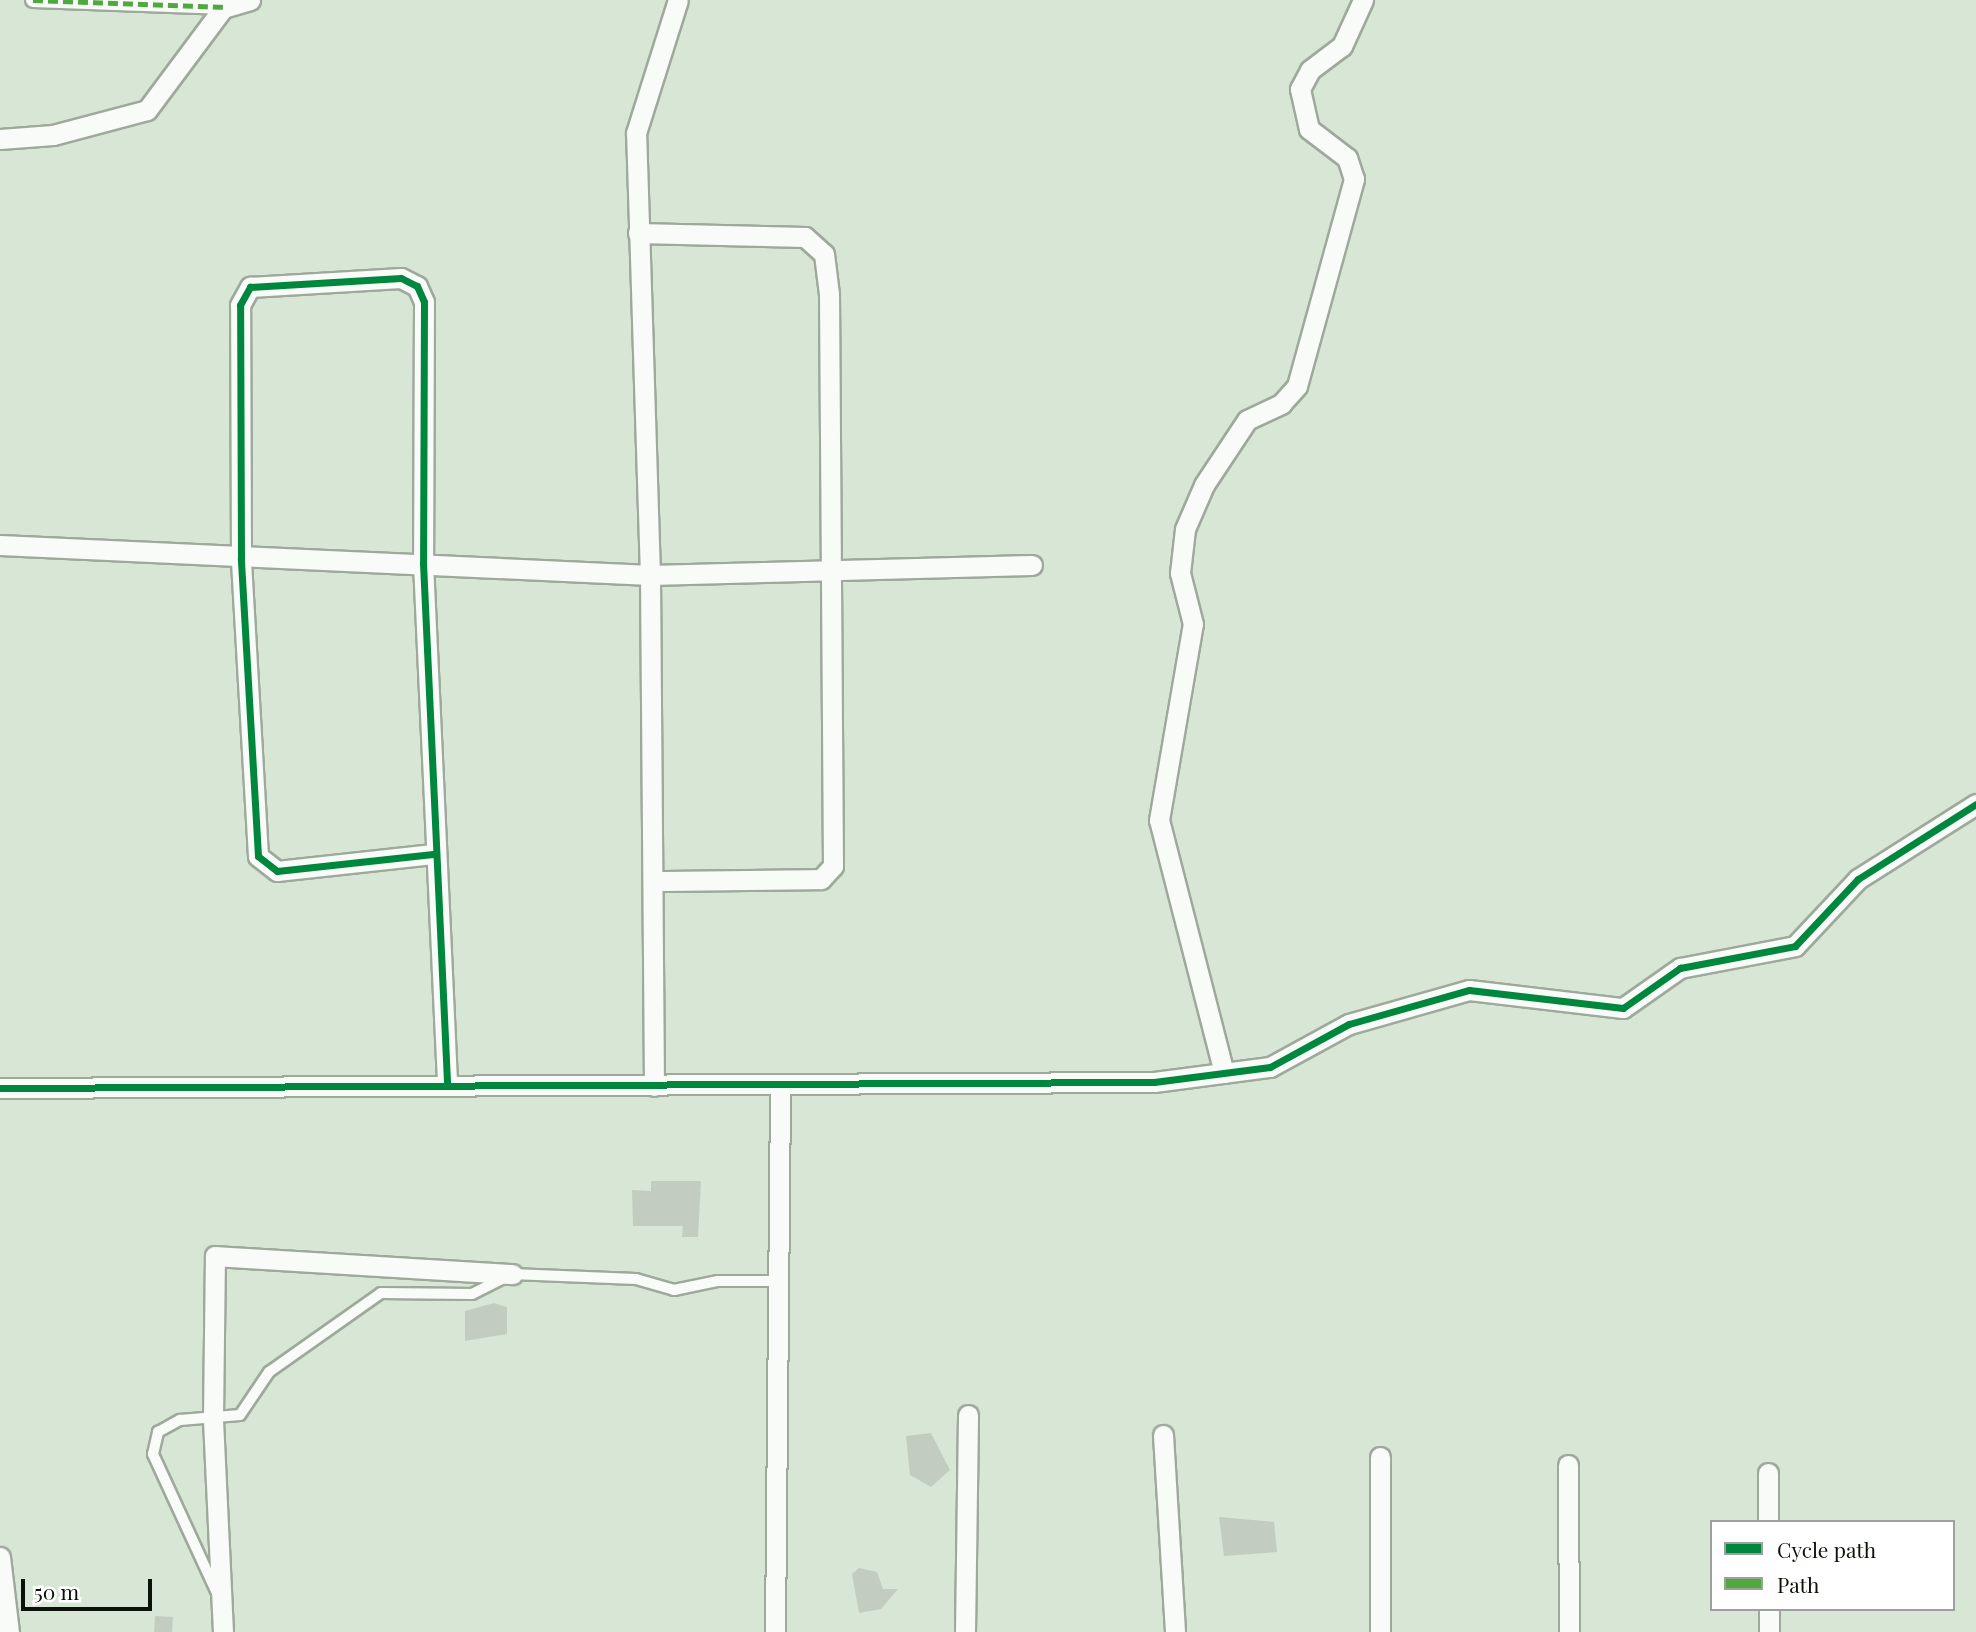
<!DOCTYPE html>
<html>
<head>
<meta charset="utf-8">
<style>
  body { margin:0 }
  #map { position:relative; width:1976px; height:1632px; overflow:hidden; background:#d8e6d6; font-family:"Playfair Display",serif }
  div>[style] { position:absolute }
  .building>* { inset:0; background:#c2cdc0; transform-origin:0 0 }
  .roads { filter:drop-shadow(2px 0 #9ea99c) drop-shadow(-2px 0 #9ea99c) drop-shadow(0 2px #9ea99c) drop-shadow(0 -2px #9ea99c) }
  .service>* { height:10px; margin:-5px; padding:0 5px; transform-origin:5px; border-radius:5px; background:#f9fbf9 }
  .pedestrian>* { height:14px; margin:-7px; padding:0 7px; transform-origin:7px; border-radius:7px; background:#f9fbf9 }
  .minor>* { height:19px; margin:-9.5px; padding:0 9.5px; transform-origin:9.5px; border-radius:9.5px; background:#f9fbf9 }
  .quiet>* { height:5px; margin-top:-2.5px; transform-origin:0; background:repeating-linear-gradient(90deg,#50a841 0 10px,transparent 0 15px) }
  .cycleway>* { height:7px; margin:-3.5px; padding:0 3.5px; transform-origin:3.5px; border-radius:3.5px; background:#00873e }
  span { translate:-50% -50%; white-space:nowrap; text-align:center; line-height:1.15; -webkit-text-stroke:5px #fff; paint-order:stroke }
  .legend { position:absolute; left:1710px; top:1520px; width:245px; height:91px; box-sizing:border-box; background:#fff; border:2px solid #9da19d; margin:0; padding:9px 12px; list-style:none; font-size:21px; color:#0b1309 }
  .legend li { display:flex; align-items:center; gap:14px; height:35px }
  .legend b { width:35px; border:2px solid #9da19d }
  .scale { position:absolute; left:21px; top:1579px; width:131px; height:32px; box-sizing:border-box; border:4px solid #0b1309; border-top:0; padding-left:9px; font-size:21px; line-height:24px; white-space:nowrap; color:#0b1309; -webkit-text-stroke:5px #fff; paint-order:stroke }
</style>
</head>
<body>
<div id="map">
  <div class="building">
    <i style="clip-path:polygon(651px 1181px,701px 1181px,698px 1237px,682px 1237px,683px 1226px,633px 1226px,632px 1190px,651px 1191px)"></i>
    <i style="clip-path:polygon(494px 1303px,507px 1307px,507px 1334px,465px 1341px,465px 1311px)"></i>
    <i style="clip-path:polygon(931px 1433px,950px 1470px,931px 1487px,910px 1475px,906px 1436px)"></i>
    <i style="clip-path:polygon(1219px 1517px,1274px 1522px,1277px 1552px,1224px 1556px)"></i>
    <i style="clip-path:polygon(859px 1568px,877px 1572px,883px 1589px,898px 1589px,881px 1609px,859px 1613px,852px 1574px)"></i>
    <i style="left:155px;top:1616px;width:18px;height:16px;rotate:3deg"></i>
  </div>
  <div class="roads">
    <div class="service">
      <i style="left:216px;top:1591px;width:151px;rotate:-114.7deg"></i>
      <i style="left:153px;top:1454px;width:23px;rotate:-77deg"></i>
      <i style="left:158px;top:1432px;width:25px;rotate:-29deg"></i>
      <i style="left:180px;top:1420px;width:60px;rotate:-4.8deg"></i>
      <i style="left:240px;top:1415px;width:52px;rotate:-56deg"></i>
      <i style="left:269px;top:1372px;width:137px;rotate:-35.2deg"></i>
      <i style="left:381px;top:1293px;width:91px;rotate:0.6deg"></i>
      <i style="left:472px;top:1294px;width:45px;rotate:-26.6deg"></i>
      <i style="left:512px;top:1274px;width:124px;rotate:2.3deg"></i>
      <i style="left:636px;top:1279px;width:40px;rotate:16deg"></i>
      <i style="left:674px;top:1290px;width:45px;rotate:-11.6deg"></i>
      <i style="left:718px;top:1281px;width:60px"></i>
    </div>
    <div class="pedestrian">
      <i style="left:33px;top:0;width:193px;rotate:2.1deg"></i>
    </div>
    <div class="minor">
      <i style="left:226px;top:7px;width:25px;rotate:-16deg"></i>
      <i style="left:0;top:139px;width:53px;rotate:-4.3deg"></i>
      <i style="left:53px;top:135px;width:97px;rotate:-14.9deg"></i>
      <i style="left:147px;top:110px;width:137px;rotate:-53.3deg"></i>
      <i style="left:638px;top:233px;width:167px;rotate:1.4deg"></i>
      <i style="left:805px;top:237px;width:25px;rotate:42deg"></i>
      <i style="left:824px;top:254px;width:40px;rotate:82.9deg"></i>
      <i style="left:829px;top:294px;width:572px;rotate:89.6deg"></i>
      <i style="left:833px;top:866px;width:18px;rotate:133deg"></i>
      <i style="left:821px;top:879px;width:168px;rotate:179.3deg"></i>
      <i style="left:0;top:545px;width:651px;rotate:2.64deg"></i>
      <i style="left:650px;top:575px;width:382px;rotate:-1.5deg"></i>
      <i style="left:433px;top:854px;width:157px;rotate:173.8deg"></i>
      <i style="left:277px;top:871px;width:24px;rotate:-142deg"></i>
      <i style="left:258px;top:856px;width:298px;rotate:-93.3deg"></i>
      <i style="left:241px;top:558px;width:253px;rotate:-90.2deg"></i>
      <i style="left:240px;top:305px;width:21px;rotate:-61deg"></i>
      <i style="left:250px;top:287px;width:151px;rotate:-3.4deg"></i>
      <i style="left:401px;top:278px;width:18px;rotate:27deg"></i>
      <i style="left:417px;top:286px;width:17px;rotate:66deg"></i>
      <i style="left:424px;top:302px;width:261px;rotate:90.2deg"></i>
      <i style="left:423px;top:563px;width:520px;rotate:87.35deg"></i>
      <i style="left:1224px;top:1073px;width:261px;rotate:-104.4deg"></i>
      <i style="left:1159px;top:820px;width:199px;rotate:-80.2deg"></i>
      <i style="left:1193px;top:624px;width:53px;rotate:-104.3deg"></i>
      <i style="left:1180px;top:573px;width:44px;rotate:-83.5deg"></i>
      <i style="left:1185px;top:529px;width:48px;rotate:-66.6deg"></i>
      <i style="left:1204px;top:485px;width:78px;rotate:-56.5deg"></i>
      <i style="left:1247px;top:420px;width:38px;rotate:-25deg"></i>
      <i style="left:1281px;top:404px;width:24px;rotate:-48deg"></i>
      <i style="left:1297px;top:386px;width:215px;rotate:-74.6deg"></i>
      <i style="left:1354px;top:179px;width:22px;rotate:-108deg"></i>
      <i style="left:1347px;top:158px;width:48px;rotate:-142.7deg"></i>
      <i style="left:1309px;top:129px;width:41px;rotate:-102.7deg"></i>
      <i style="left:1300px;top:89px;width:21px;rotate:-62deg"></i>
      <i style="left:1310px;top:70px;width:40px;rotate:-37deg"></i>
      <i style="left:1342px;top:46px;width:51px;rotate:-65.5deg"></i>
      <i style="left:654px;top:1086px;width:511px;rotate:-90.45deg"></i>
      <i style="left:650px;top:575px;width:442px;rotate:-91.8deg"></i>
      <i style="left:636px;top:133px;width:139px;rotate:-72.5deg"></i>
      <i style="left:0;top:1088px;width:1154px;rotate:-0.3deg"></i>
      <i style="left:1154px;top:1082px;width:117px;rotate:-7.4deg"></i>
      <i style="left:1270px;top:1067px;width:90px;rotate:-28.6deg"></i>
      <i style="left:1349px;top:1024px;width:125px;rotate:-15.8deg"></i>
      <i style="left:1469px;top:990px;width:155px;rotate:6.7deg"></i>
      <i style="left:1623px;top:1008px;width:70px;rotate:-35.1deg"></i>
      <i style="left:1680px;top:968px;width:117px;rotate:-10.8deg"></i>
      <i style="left:1795px;top:946px;width:92px;rotate:-46.8deg"></i>
      <i style="left:1858px;top:879px;width:140px;rotate:-32.4deg"></i>
      <i style="left:1163px;top:1435px;width:197px;rotate:86.5deg"></i>
      <i style="left:1568px;top:1465px;width:167px;rotate:89.7deg"></i>
      <i style="left:1768px;top:1473px;width:49px;rotate:90deg"></i>
      <i style="left:0;top:1557px;width:76px;rotate:83.2deg"></i>
      <i style="left:1769px;top:1609px;width:23px;rotate:90deg"></i>
      <i style="left:223px;top:1632px;width:215px;rotate:-92.7deg"></i>
      <i style="left:213px;top:1417px;width:161px;rotate:-89.3deg"></i>
      <i style="left:215px;top:1256px;width:298px;rotate:3.5deg"></i>
      <i style="left:775px;top:1632px;width:544px;rotate:-89.47deg"></i>
      <i style="left:965px;top:1632px;width:217px;rotate:-89.2deg"></i>
      <i style="left:1380px;top:1632px;width:175px;rotate:-90deg"></i>
    </div>
  </div>
  <div class="quiet">
    <i style="left:33px;top:0;width:193px;rotate:2.1deg"></i>
  </div>
  <div class="cycleway">
    <i style="left:433px;top:854px;width:157px;rotate:173.8deg"></i>
    <i style="left:277px;top:871px;width:24px;rotate:-142deg"></i>
    <i style="left:258px;top:856px;width:298px;rotate:-93.3deg"></i>
    <i style="left:241px;top:558px;width:253px;rotate:-90.2deg"></i>
    <i style="left:240px;top:305px;width:21px;rotate:-61deg"></i>
    <i style="left:250px;top:287px;width:151px;rotate:-3.4deg"></i>
    <i style="left:401px;top:278px;width:18px;rotate:27deg"></i>
    <i style="left:417px;top:286px;width:17px;rotate:66deg"></i>
    <i style="left:424px;top:302px;width:261px;rotate:90.2deg"></i>
    <i style="left:423px;top:563px;width:520px;rotate:87.35deg"></i>
    <i style="left:0;top:1088px;width:1154px;rotate:-0.3deg"></i>
    <i style="left:1154px;top:1082px;width:117px;rotate:-7.4deg"></i>
    <i style="left:1270px;top:1067px;width:90px;rotate:-28.6deg"></i>
    <i style="left:1349px;top:1024px;width:125px;rotate:-15.8deg"></i>
    <i style="left:1469px;top:990px;width:155px;rotate:6.7deg"></i>
    <i style="left:1623px;top:1008px;width:70px;rotate:-35.1deg"></i>
    <i style="left:1680px;top:968px;width:117px;rotate:-10.8deg"></i>
    <i style="left:1795px;top:946px;width:92px;rotate:-46.8deg"></i>
    <i style="left:1858px;top:879px;width:140px;rotate:-32.4deg"></i>
  </div>
  <ul class="legend">
  <li><b style="height:9px;background:#00873e"></b>Cycle path</li>
  <li><b style="height:9px;background:#50a841"></b>Path</li>
  </ul>
  <div class="scale">50 m</div>
</div>
</body>
</html>
